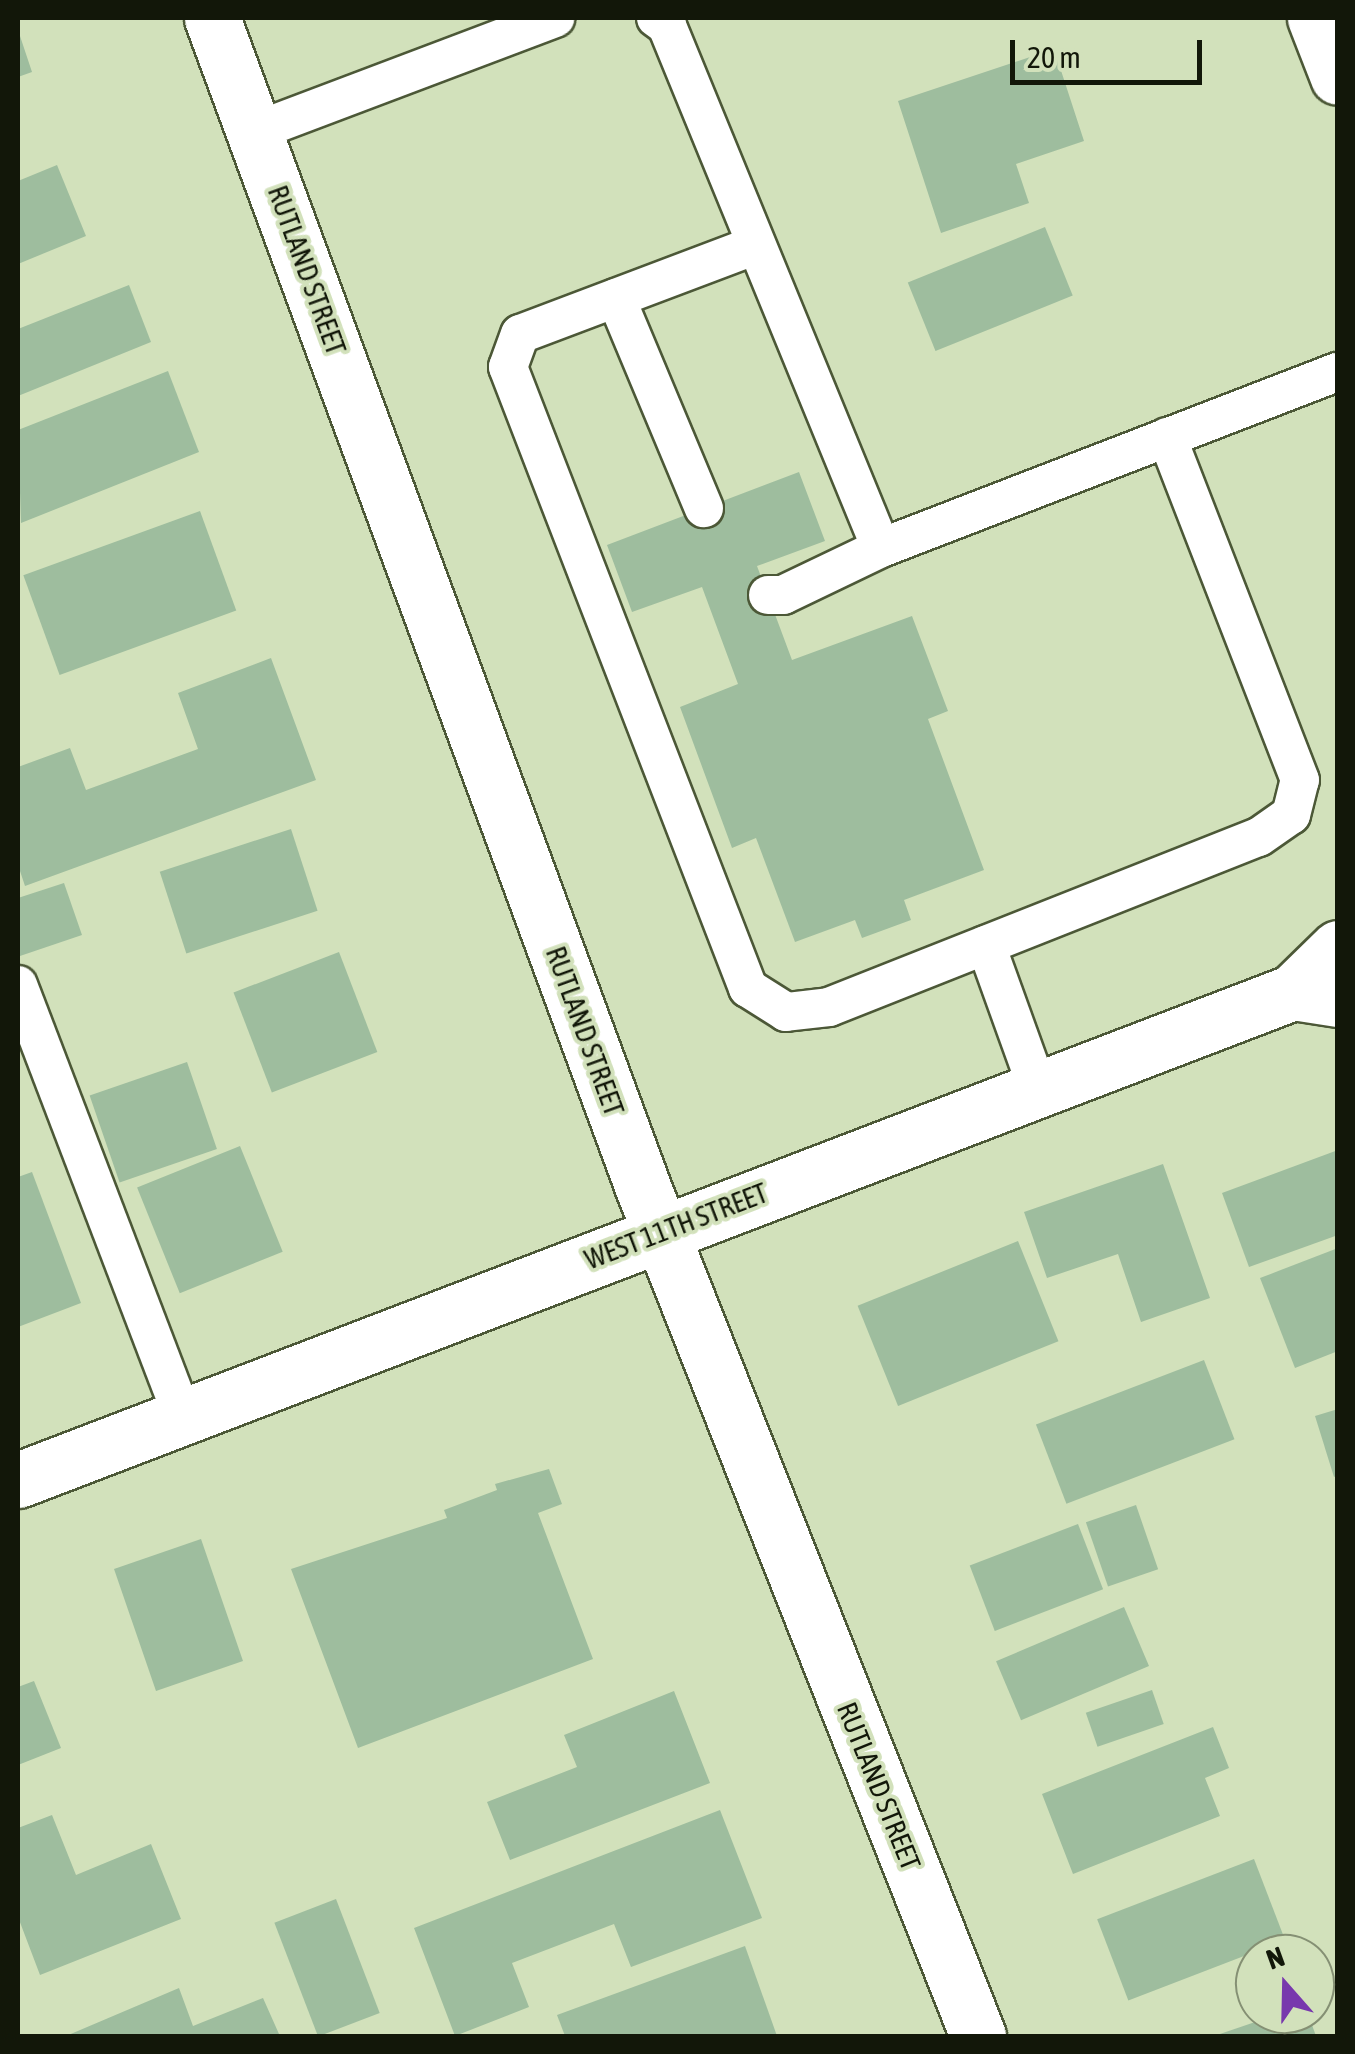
<!DOCTYPE html>
<html>
<head>
<meta charset="utf-8">
<style>
  body { margin:0 }
  #map { position:relative; width:1355px; height:2054px; overflow:hidden; background:#d2e1bb; font-family:"Asap Condensed",sans-serif }
  div>[style] { position:absolute }
  .building>* { inset:0; background:#9ebd9e; transform-origin:0 0 }
  .roads { filter:drop-shadow(2px 0 #4c5837) drop-shadow(-2px 0 #4c5837) drop-shadow(0 2px #4c5837) drop-shadow(0 -2px #4c5837) }
  .lane>* { height:38px; margin:-19px; padding:0 19px; transform-origin:19px; border-radius:19px; background:#fff }
  .street>* { height:55px; margin:-27.5px; padding:0 27.5px; transform-origin:27.5px; border-radius:27.5px; background:#fff }
  .secondary>* { height:55px; margin:-27.5px; padding:0 27.5px; transform-origin:27.5px; border-radius:27.5px; background:#fff }
  span { translate:-50% -50%; white-space:nowrap; text-align:center; line-height:1.15; -webkit-text-stroke:8px #d2e1bb; paint-order:stroke }
  .street-label { font-size:28px; color:#121709 }
  .frame { position:absolute; inset:0; border:20px solid #121709; pointer-events:none }
  .north { position:absolute; left:1235px; top:1934px; width:100px; height:100px; box-sizing:border-box; background:#d2e1bb; border:2px solid #859074; border-radius:50%; rotate:340deg; font-size:28px; font-weight:700; line-height:40px; text-align:center; color:#121709 }
  .north::after { content:''; display:block; margin:auto; width:35px; height:45px; background:#7838ad; clip-path:polygon(50% 0,100% 100%,50% 72%,0 100%) }
  .scale { position:absolute; left:1010px; top:40px; width:192px; height:45px; box-sizing:border-box; border:5px solid #121709; border-top:0; padding-left:12px; font-size:30px; line-height:35px; white-space:nowrap; color:#121709; -webkit-text-stroke:8px #d2e1bb; paint-order:stroke }
</style>
</head>
<body>
<div id="map">
  <div class="building">
    <i style="clip-path:polygon(18px 30px,32px 72px,18px 77px)"></i>
    <i style="clip-path:polygon(1054px 49px,1084px 141px,1016px 164px,1029px 203px,941px 233px,898px 101px)"></i>
    <i style="clip-path:polygon(57px 165px,86px 236px,18px 264px,18px 181px)"></i>
    <i style="left:1045px;top:227px;width:74px;height:148px;rotate:68deg"></i>
    <i style="clip-path:polygon(129px 285px,151px 342px,18px 396px,18px 329px)"></i>
    <i style="clip-path:polygon(168px 371px,199px 452px,21px 523px,18px 430px)"></i>
    <i style="clip-path:polygon(799px 472px,825px 541px,757px 566px,792px 660px,912px 616px,948px 711px,928px 719px,984px 870px,904px 900px,911px 920px,862px 938px,855px 920px,795px 942px,756px 838px,732px 848px,680px 707px,738px 684px,702px 587px,632px 612px,607px 545px)"></i>
    <i style="left:200px;top:511px;width:106px;height:188px;rotate:70deg"></i>
    <i style="clip-path:polygon(271px 658px,316px 780px,25px 886px,18px 865px,18px 767px,70px 748px,86px 790px,198px 749px,178px 693px)"></i>
    <i style="left:291px;top:829px;width:86px;height:138px;rotate:72deg"></i>
    <i style="clip-path:polygon(64px 883px,82px 935px,20px 956px,18px 898px)"></i>
    <i style="left:339px;top:952px;width:107px;height:113px;rotate:69deg"></i>
    <i style="left:187px;top:1062px;width:92px;height:103px;rotate:71deg"></i>
    <i style="left:240px;top:1146px;width:114px;height:111px;rotate:68deg"></i>
    <i style="clip-path:polygon(1338px 1150px,1338px 1235px,1249px 1267px,1222px 1193px)"></i>
    <i style="clip-path:polygon(1163px 1164px,1210px 1298px,1141px 1322px,1118px 1254px,1047px 1278px,1024px 1212px)"></i>
    <i style="clip-path:polygon(32px 1172px,81px 1303px,18px 1327px,18px 1177px)"></i>
    <i style="left:1018px;top:1241px;width:108px;height:173px;rotate:68deg"></i>
    <i style="clip-path:polygon(1338px 1248px,1338px 1351px,1295px 1368px,1260px 1278px)"></i>
    <i style="left:1204px;top:1360px;width:85px;height:180px;rotate:69deg"></i>
    <i style="clip-path:polygon(1338px 1409px,1338px 1475px,1334px 1477px,1315px 1416px)"></i>
    <i style="clip-path:polygon(549px 1469px,562px 1504px,538px 1513px,593px 1659px,358px 1748px,291px 1569px,447px 1518px,444px 1510px,497px 1490px,495px 1484px)"></i>
    <i style="left:1136px;top:1505px;width:68px;height:53px;rotate:71deg"></i>
    <i style="left:1078px;top:1524px;width:70px;height:116px;rotate:69deg"></i>
    <i style="left:201px;top:1539px;width:129px;height:92px;rotate:71deg"></i>
    <i style="left:1124px;top:1607px;width:64px;height:139px;rotate:67deg"></i>
    <i style="clip-path:polygon(34px 1681px,61px 1748px,18px 1765px,18px 1687px)"></i>
    <i style="left:1152px;top:1690px;width:36px;height:70px;rotate:71deg"></i>
    <i style="clip-path:polygon(674px 1691px,710px 1783px,510px 1860px,487px 1802px,577px 1767px,564px 1735px)"></i>
    <i style="clip-path:polygon(1213px 1727px,1229px 1768px,1205px 1778px,1220px 1816px,1073px 1874px,1042px 1794px)"></i>
    <i style="clip-path:polygon(720px 1810px,762px 1918px,631px 1967px,614px 1924px,512px 1963px,529px 2007px,455px 2036px,414px 1928px)"></i>
    <i style="clip-path:polygon(52px 1815px,76px 1875px,151px 1844px,181px 1919px,40px 1975px,18px 1917px,18px 1828px)"></i>
    <i style="left:1254px;top:1859px;width:87px;height:168px;rotate:69deg"></i>
    <i style="left:336px;top:1899px;width:122px;height:66px;rotate:69deg"></i>
    <i style="clip-path:polygon(745px 1946px,777px 2036px,565px 2036px,557px 2015px)"></i>
    <i style="clip-path:polygon(179px 1988px,193px 2026px,263px 1998px,279px 2034px,66px 2036px)"></i>
    <i style="clip-path:polygon(1279px 2014px,1308px 2014px,1316px 2036px,1214px 2036px)"></i>
  </div>
  <div class="roads">
    <div class="lane">
      <i style="left:656px;top:18px;width:14px;rotate:36deg"></i>
      <i style="left:667px;top:26px;width:564px;rotate:67.71deg"></i>
      <i style="left:256px;top:131px;width:320px;rotate:-20.7deg"></i>
      <i style="left:756px;top:245px;width:252px;rotate:159.3deg"></i>
      <i style="left:520px;top:334px;width:35px;rotate:110deg"></i>
      <i style="left:508px;top:367px;width:666px;rotate:68.87deg"></i>
      <i style="left:748px;top:988px;width:45px;rotate:32.3deg"></i>
      <i style="left:786px;top:1012px;width:43px;rotate:-6.6deg"></i>
      <i style="left:829px;top:1007px;width:462px;rotate:-21.6deg"></i>
      <i style="left:1259px;top:837px;width:39px;rotate:-35deg"></i>
      <i style="left:1291px;top:815px;width:36px;rotate:-76deg"></i>
      <i style="left:1300px;top:780px;width:368px;rotate:-111.2deg"></i>
      <i style="left:616px;top:298px;width:228px;rotate:67.3deg"></i>
      <i style="left:768px;top:595px;width:15px"></i>
      <i style="left:783px;top:595px;width:109px;rotate:-25.6deg"></i>
      <i style="left:881px;top:548px;width:490px;rotate:-21.1deg"></i>
      <i style="left:986px;top:945px;width:151px;rotate:70.2deg"></i>
      <i style="left:18px;top:985px;width:462px;rotate:69.1deg"></i>
    </div>
    <div class="street">
      <i style="left:212px;top:18px;width:1244px;rotate:69.77deg"></i>
      <i style="left:642px;top:1185px;width:915px;rotate:68.45deg"></i>
      <i style="left:1315px;top:18px;width:63px;rotate:68.7deg"></i>
    </div>
    <div class="secondary">
      <i style="left:1293px;top:992px;width:63px;rotate:-44.4deg"></i>
      <i style="left:18px;top:1480px;width:1365px;rotate:-20.94deg"></i>
      <i style="left:1293px;top:992px;width:46px;rotate:8.8deg"></i>
    </div>
  </div>
  <div class="street-label">
    <span style="left:307px;top:270px;rotate:70deg">RUTLAND STREET</span>
    <span style="left:585px;top:1031px;rotate:70deg">RUTLAND STREET</span>
    <span style="left:676px;top:1226px;rotate:-21deg">WEST 11TH STREET</span>
    <span style="left:879px;top:1786px;rotate:68deg">RUTLAND STREET</span>
  </div>
  <div class="frame"></div>
  <div class="north">N</div>
  <div class="scale">20 m</div>
</div>
</body>
</html>
